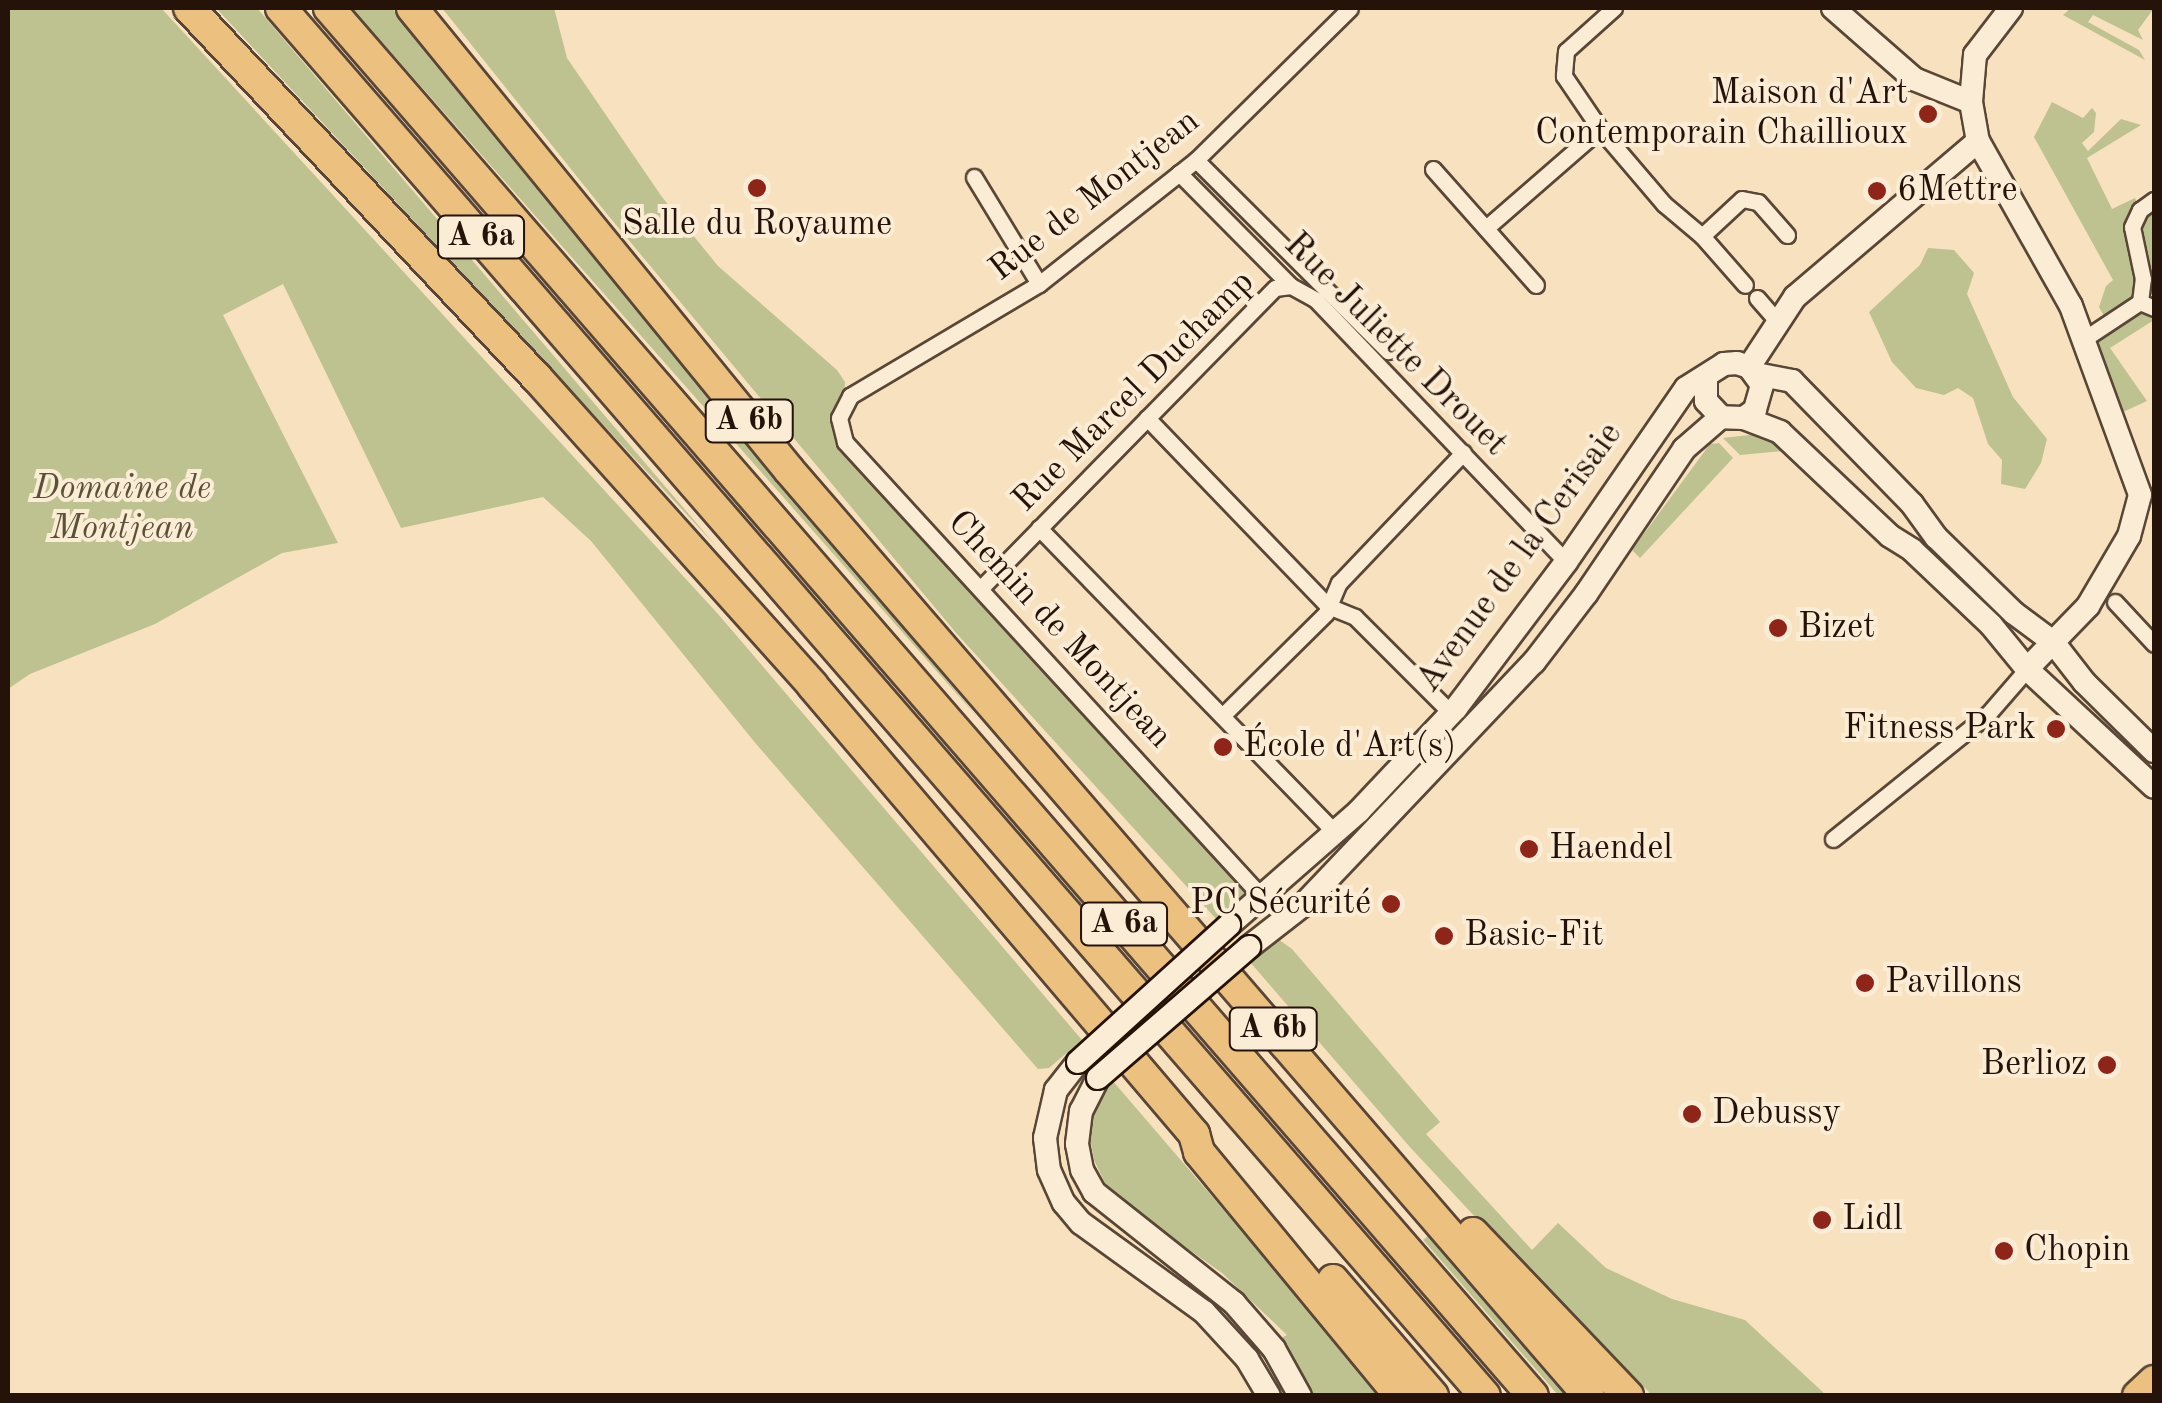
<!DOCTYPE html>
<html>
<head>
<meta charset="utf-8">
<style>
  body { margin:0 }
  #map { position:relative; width:2162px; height:1403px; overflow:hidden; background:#f7e1be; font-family:"Old Standard TT",serif }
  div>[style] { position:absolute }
  .green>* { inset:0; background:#bec290; transform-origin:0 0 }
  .roads { filter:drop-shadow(2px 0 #5a4636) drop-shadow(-2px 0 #5a4636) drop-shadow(0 2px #5a4636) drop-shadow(0 -2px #5a4636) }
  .street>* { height:15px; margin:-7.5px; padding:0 7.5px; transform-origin:7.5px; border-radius:7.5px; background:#faecd5 }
  .secondary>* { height:22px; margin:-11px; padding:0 11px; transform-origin:11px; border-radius:11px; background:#faecd5 }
  .highway>* { height:30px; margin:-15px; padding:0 15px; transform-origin:15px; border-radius:15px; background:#ecc07f }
  .bridges { filter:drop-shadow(2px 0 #251208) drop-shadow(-2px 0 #251208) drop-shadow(0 2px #251208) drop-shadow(0 -2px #251208) }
  .secondary-bridge>* { height:22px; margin:-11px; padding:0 11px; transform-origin:11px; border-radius:11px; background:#faecd5 }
  .dots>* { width:28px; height:28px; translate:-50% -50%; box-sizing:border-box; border:5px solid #faecd5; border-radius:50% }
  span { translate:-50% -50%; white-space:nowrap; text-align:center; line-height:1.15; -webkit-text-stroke:8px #faecd5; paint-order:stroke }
  .shield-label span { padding:2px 8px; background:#faecd5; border:2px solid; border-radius:8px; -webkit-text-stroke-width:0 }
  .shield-label { font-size:32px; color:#251208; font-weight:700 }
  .poi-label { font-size:35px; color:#251208 }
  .right { translate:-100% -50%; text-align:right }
  .left { translate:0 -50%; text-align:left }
  .street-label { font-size:35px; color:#251208 }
  .park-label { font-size:35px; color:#5b5038; font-style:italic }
  .frame { position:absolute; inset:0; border:10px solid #251208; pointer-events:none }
</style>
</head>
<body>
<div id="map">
  <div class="green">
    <i style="clip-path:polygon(8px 8px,161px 8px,718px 614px,1082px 1040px,1049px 1068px,1038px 1069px,757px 745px,591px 541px,543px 497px,401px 528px,283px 284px,223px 315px,338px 543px,282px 553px,155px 624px,30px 674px,8px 689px)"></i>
    <i style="clip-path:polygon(216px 8px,257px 8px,716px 546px)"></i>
    <i style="clip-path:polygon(352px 8px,392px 8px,978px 718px)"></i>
    <i style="clip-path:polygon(442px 8px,554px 8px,567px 58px,662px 197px,718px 266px,837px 370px,845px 382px,842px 439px,851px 455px,970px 593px,1249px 893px,1218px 921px,957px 634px,607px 214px)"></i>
    <i style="clip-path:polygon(2071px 8px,2154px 8px,2138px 30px,2143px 40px,2093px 15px,2088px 22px,2139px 50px,2145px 60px,2063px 15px)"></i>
    <i style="clip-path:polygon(2052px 102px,2083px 118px,2092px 108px,2096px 113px,2094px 132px,2082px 143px,2088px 151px,2121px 119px,2141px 125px,2087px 158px,2112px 209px,2135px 198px,2139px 206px,2135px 294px,2130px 305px,2105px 318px,2099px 307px,2106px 286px,2113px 280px,2034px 137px)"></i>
    <i style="clip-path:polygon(2154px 207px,2154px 299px,2147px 288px,2138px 222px)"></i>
    <i style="clip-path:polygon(1928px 248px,1954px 250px,1974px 273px,1967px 294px,2013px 397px,2047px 439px,2041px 463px,2025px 489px,2001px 484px,2002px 460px,1988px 444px,1973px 398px,1958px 388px,1944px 395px,1916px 388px,1892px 362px,1869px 312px,1920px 265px)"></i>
    <i style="clip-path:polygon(2139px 312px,2154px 312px,2154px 320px,2110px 348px,2147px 401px,2123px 412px,2094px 340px)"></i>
    <i style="clip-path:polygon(1758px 434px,1772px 439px,1784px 451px,1740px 455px,1723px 438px)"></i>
    <i style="clip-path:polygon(1719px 443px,1733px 458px,1640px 558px,1632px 550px,1710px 444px)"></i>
    <i style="clip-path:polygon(1278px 939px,1292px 949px,1440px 1122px,1426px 1134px,1532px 1250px,1558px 1223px,1606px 1268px,1672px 1299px,1745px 1320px,1826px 1395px,1652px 1395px,1519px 1264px,1409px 1146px,1250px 962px)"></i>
    <i style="clip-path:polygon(1112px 1080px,1325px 1328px,1379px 1395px,1309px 1395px,1279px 1339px,1287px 1335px,1222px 1273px,1122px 1202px,1105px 1183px,1094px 1160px,1089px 1131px,1096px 1104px)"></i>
    <i style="left:1430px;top:1234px;width:214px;height:9px;rotate:49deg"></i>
  </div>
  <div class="roads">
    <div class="street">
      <i style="left:1614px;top:8px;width:64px;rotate:138.1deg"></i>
      <i style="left:1566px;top:51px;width:25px;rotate:95deg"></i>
      <i style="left:1564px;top:76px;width:64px;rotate:55.8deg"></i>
      <i style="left:1600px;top:129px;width:99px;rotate:49.5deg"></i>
      <i style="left:1664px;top:204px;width:50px;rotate:40.1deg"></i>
      <i style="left:1702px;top:236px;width:65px;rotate:48.7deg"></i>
      <i style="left:1196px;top:160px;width:271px;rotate:44.9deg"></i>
      <i style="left:1433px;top:169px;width:155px;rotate:48.4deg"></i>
      <i style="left:1179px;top:173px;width:159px;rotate:45.3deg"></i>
      <i style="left:1291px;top:286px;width:29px;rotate:29deg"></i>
      <i style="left:1316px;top:300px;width:362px;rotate:46.3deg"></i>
      <i style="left:974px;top:177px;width:125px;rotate:58.7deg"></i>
      <i style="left:1486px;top:228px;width:151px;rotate:-41deg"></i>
      <i style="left:1702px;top:236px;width:54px;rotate:-42.8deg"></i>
      <i style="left:1742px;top:199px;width:16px;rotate:11deg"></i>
      <i style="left:1758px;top:202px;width:44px;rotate:48.7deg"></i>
      <i style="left:1757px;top:298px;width:29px;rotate:49deg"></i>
      <i style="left:2140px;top:302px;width:23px;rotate:-83deg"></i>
      <i style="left:2143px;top:279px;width:53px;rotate:-101.9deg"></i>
      <i style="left:2132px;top:227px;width:19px;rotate:-65deg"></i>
      <i style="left:2140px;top:210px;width:17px;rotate:-36deg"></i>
      <i style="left:2084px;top:339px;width:67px;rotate:-33.5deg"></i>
      <i style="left:2140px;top:302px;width:15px;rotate:23deg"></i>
      <i style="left:1147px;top:418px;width:261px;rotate:46.1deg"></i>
      <i style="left:1328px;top:606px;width:29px;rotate:22deg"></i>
      <i style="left:1355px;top:617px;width:136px;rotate:45deg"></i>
      <i style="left:1039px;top:528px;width:426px;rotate:45.8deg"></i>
      <i style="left:980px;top:589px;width:421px;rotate:-45.6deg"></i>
      <i style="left:1275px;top:288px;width:16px;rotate:-7deg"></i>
      <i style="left:2115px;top:602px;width:57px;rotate:47.1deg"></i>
      <i style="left:1222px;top:716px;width:146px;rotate:-44.7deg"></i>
      <i style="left:1326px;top:613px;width:33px;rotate:-67deg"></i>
      <i style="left:1339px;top:583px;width:180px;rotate:-46.4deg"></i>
      <i style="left:1833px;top:839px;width:199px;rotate:-38.9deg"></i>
      <i style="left:1988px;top:714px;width:60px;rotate:-49.1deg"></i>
      <i style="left:1261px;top:896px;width:616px;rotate:-132.5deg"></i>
      <i style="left:845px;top:442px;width:25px;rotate:-104deg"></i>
      <i style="left:839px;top:418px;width:25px;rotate:-63deg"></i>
      <i style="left:850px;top:396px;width:220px;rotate:-30.7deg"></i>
      <i style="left:1039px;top:284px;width:200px;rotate:-38.3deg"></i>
      <i style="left:1196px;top:160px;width:216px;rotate:-44.6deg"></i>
    </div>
    <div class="secondary">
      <i style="left:1833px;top:8px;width:108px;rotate:41.2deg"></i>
      <i style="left:1914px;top:79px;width:61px;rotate:22deg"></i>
      <i style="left:2011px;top:8px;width:59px;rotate:127.5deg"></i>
      <i style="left:1975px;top:55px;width:47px;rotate:94.9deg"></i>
      <i style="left:1971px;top:102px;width:40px;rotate:80deg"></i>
      <i style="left:1978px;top:141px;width:189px;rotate:60.6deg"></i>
      <i style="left:2071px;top:306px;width:201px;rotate:69.9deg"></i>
      <i style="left:2140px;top:495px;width:42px;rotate:105deg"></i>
      <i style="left:2129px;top:536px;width:81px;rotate:120.4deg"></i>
      <i style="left:2088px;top:606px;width:88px;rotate:134.1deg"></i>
      <i style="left:1749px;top:367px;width:84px;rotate:-56.7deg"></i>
      <i style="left:1795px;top:297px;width:240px;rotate:-40.4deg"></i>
      <i style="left:1756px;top:374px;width:37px;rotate:11deg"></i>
      <i style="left:1792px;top:381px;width:172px;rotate:45.7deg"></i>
      <i style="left:1912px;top:504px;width:41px;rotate:54deg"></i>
      <i style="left:1936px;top:537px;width:109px;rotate:44.3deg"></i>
      <i style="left:2014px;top:613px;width:49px;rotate:36.6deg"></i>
      <i style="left:2053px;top:642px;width:51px;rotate:52.2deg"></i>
      <i style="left:2084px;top:682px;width:98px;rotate:44.6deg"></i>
      <i style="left:1744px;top:418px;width:39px;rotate:21deg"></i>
      <i style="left:1780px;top:432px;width:151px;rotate:43.4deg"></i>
      <i style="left:1890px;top:536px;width:26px;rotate:32deg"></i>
      <i style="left:1912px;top:550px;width:109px;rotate:43.5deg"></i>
      <i style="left:1991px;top:625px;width:57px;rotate:50.7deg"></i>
      <i style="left:2027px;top:669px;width:173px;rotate:42.9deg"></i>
      <i style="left:1229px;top:925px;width:173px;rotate:-41.2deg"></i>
      <i style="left:1359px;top:811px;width:141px;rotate:-46.7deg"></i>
      <i style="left:1456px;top:708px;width:183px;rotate:-53deg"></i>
      <i style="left:1566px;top:562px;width:211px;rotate:-55.4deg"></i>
      <i style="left:1686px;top:388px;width:45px;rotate:-32.3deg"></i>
      <i style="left:1724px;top:364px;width:13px;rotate:-4deg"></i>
      <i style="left:1737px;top:363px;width:13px;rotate:18deg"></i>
      <i style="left:1749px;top:367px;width:22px;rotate:54deg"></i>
      <i style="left:1762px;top:385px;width:26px;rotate:106deg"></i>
      <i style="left:1755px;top:410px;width:14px;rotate:144deg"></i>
      <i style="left:1744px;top:418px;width:23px;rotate:-178deg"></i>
      <i style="left:1721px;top:417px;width:22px;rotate:-133deg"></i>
      <i style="left:1706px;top:401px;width:23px;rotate:-90deg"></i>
      <i style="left:1249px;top:947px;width:68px;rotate:-37.9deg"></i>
      <i style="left:1303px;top:905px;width:335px;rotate:-46.5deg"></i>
      <i style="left:1534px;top:662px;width:86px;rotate:-52.6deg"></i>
      <i style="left:1586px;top:594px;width:175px;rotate:-55.9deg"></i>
      <i style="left:1684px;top:449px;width:49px;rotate:-40.9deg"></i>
      <i style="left:1078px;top:1062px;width:36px;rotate:128deg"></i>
      <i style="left:1056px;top:1090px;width:49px;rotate:102.9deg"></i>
      <i style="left:1045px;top:1138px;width:32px;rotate:83deg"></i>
      <i style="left:1049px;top:1170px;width:36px;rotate:66deg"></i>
      <i style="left:1064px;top:1203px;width:26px;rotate:50deg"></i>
      <i style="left:1081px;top:1223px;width:152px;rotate:35.9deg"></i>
      <i style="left:1204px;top:1312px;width:64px;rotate:47.5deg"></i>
      <i style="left:1247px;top:1359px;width:43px;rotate:59.3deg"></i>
      <i style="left:1098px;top:1078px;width:37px;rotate:117deg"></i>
      <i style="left:1081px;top:1111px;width:33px;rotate:97deg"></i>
      <i style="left:1077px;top:1144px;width:26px;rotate:79deg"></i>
      <i style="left:1082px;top:1170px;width:25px;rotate:61deg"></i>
      <i style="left:1094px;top:1192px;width:179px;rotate:38.4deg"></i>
      <i style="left:1234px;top:1303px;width:61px;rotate:49deg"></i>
      <i style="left:1274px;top:1349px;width:54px;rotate:61deg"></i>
    </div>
    <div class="highway">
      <i style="left:189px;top:8px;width:508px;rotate:46.76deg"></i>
      <i style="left:537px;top:378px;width:412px;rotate:48.1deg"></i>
      <i style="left:812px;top:685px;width:590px;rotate:49.61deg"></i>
      <i style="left:1194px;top:1134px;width:19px;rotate:74deg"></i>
      <i style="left:1199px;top:1152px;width:316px;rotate:50.5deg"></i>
      <i style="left:281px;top:8px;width:1837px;rotate:49.06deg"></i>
      <i style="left:329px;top:8px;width:1837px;rotate:49.06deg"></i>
      <i style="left:412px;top:8px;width:596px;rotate:50.78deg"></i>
      <i style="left:789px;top:470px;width:1224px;rotate:49.18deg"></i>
      <i style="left:1473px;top:1233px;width:225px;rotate:46.4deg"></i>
      <i style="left:1333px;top:1280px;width:153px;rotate:49.2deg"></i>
      <i style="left:2138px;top:1396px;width:22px;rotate:-43deg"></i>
    </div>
  </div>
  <div class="bridges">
    <div class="secondary-bridge">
      <i style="left:1078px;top:1062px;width:204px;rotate:-42.2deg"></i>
      <i style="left:1098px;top:1078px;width:200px;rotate:-40.9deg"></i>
    </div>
  </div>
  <div class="dots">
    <i style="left:1928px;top:114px;background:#8f2418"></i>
    <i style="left:757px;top:188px;background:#8f2418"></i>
    <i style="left:1877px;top:191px;background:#8f2418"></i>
    <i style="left:1778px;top:628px;background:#8f2418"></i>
    <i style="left:2056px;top:729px;background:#8f2418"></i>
    <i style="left:1223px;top:747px;background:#8f2418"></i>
    <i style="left:1529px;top:849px;background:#8f2418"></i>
    <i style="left:1391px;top:904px;background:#8f2418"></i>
    <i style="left:1444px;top:936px;background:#8f2418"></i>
    <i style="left:1865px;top:983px;background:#8f2418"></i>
    <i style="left:2107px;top:1065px;background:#8f2418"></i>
    <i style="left:1692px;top:1114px;background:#8f2418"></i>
    <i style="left:1822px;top:1220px;background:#8f2418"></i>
    <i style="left:2004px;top:1251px;background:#8f2418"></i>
  </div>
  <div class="shield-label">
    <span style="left:481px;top:237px">A 6a</span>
    <span style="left:749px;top:421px">A 6b</span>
    <span style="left:1124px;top:924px">A 6a</span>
    <span style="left:1273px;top:1029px">A 6b</span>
  </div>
  <div class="poi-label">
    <span class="right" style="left:1908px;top:114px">Maison d'Art<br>Contemporain Chaillioux</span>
    <span class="left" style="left:1897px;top:191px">6Mettre</span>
    <span style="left:757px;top:225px">Salle du Royaume</span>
    <span class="left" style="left:1798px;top:628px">Bizet</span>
    <span class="right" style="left:2036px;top:729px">Fitness Park</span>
    <span class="left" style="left:1243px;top:747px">École d'Art(s)</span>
    <span class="left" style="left:1549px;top:849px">Haendel</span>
    <span class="right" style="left:1371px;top:904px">PC Sécurité</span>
    <span class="left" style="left:1464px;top:936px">Basic-Fit</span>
    <span class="left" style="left:1885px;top:983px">Pavillons</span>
    <span class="right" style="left:2087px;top:1065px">Berlioz</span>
    <span class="left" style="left:1712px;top:1114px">Debussy</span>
    <span class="left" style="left:1842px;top:1220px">Lidl</span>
    <span class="left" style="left:2024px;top:1251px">Chopin</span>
  </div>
  <div class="street-label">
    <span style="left:1095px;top:196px;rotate:-38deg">Rue de Montjean</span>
    <span style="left:1395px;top:345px;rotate:45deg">Rue Juliette Drouet</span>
    <span style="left:1134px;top:392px;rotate:-45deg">Rue Marcel Duchamp</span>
    <span style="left:1520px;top:558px;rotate:-54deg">Avenue de la Cerisaie</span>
    <span style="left:1059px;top:630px;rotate:47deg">Chemin de Montjean</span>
  </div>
  <div class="park-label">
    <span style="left:122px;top:509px">Domaine de<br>Montjean</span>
  </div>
  <div class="frame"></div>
</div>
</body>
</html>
